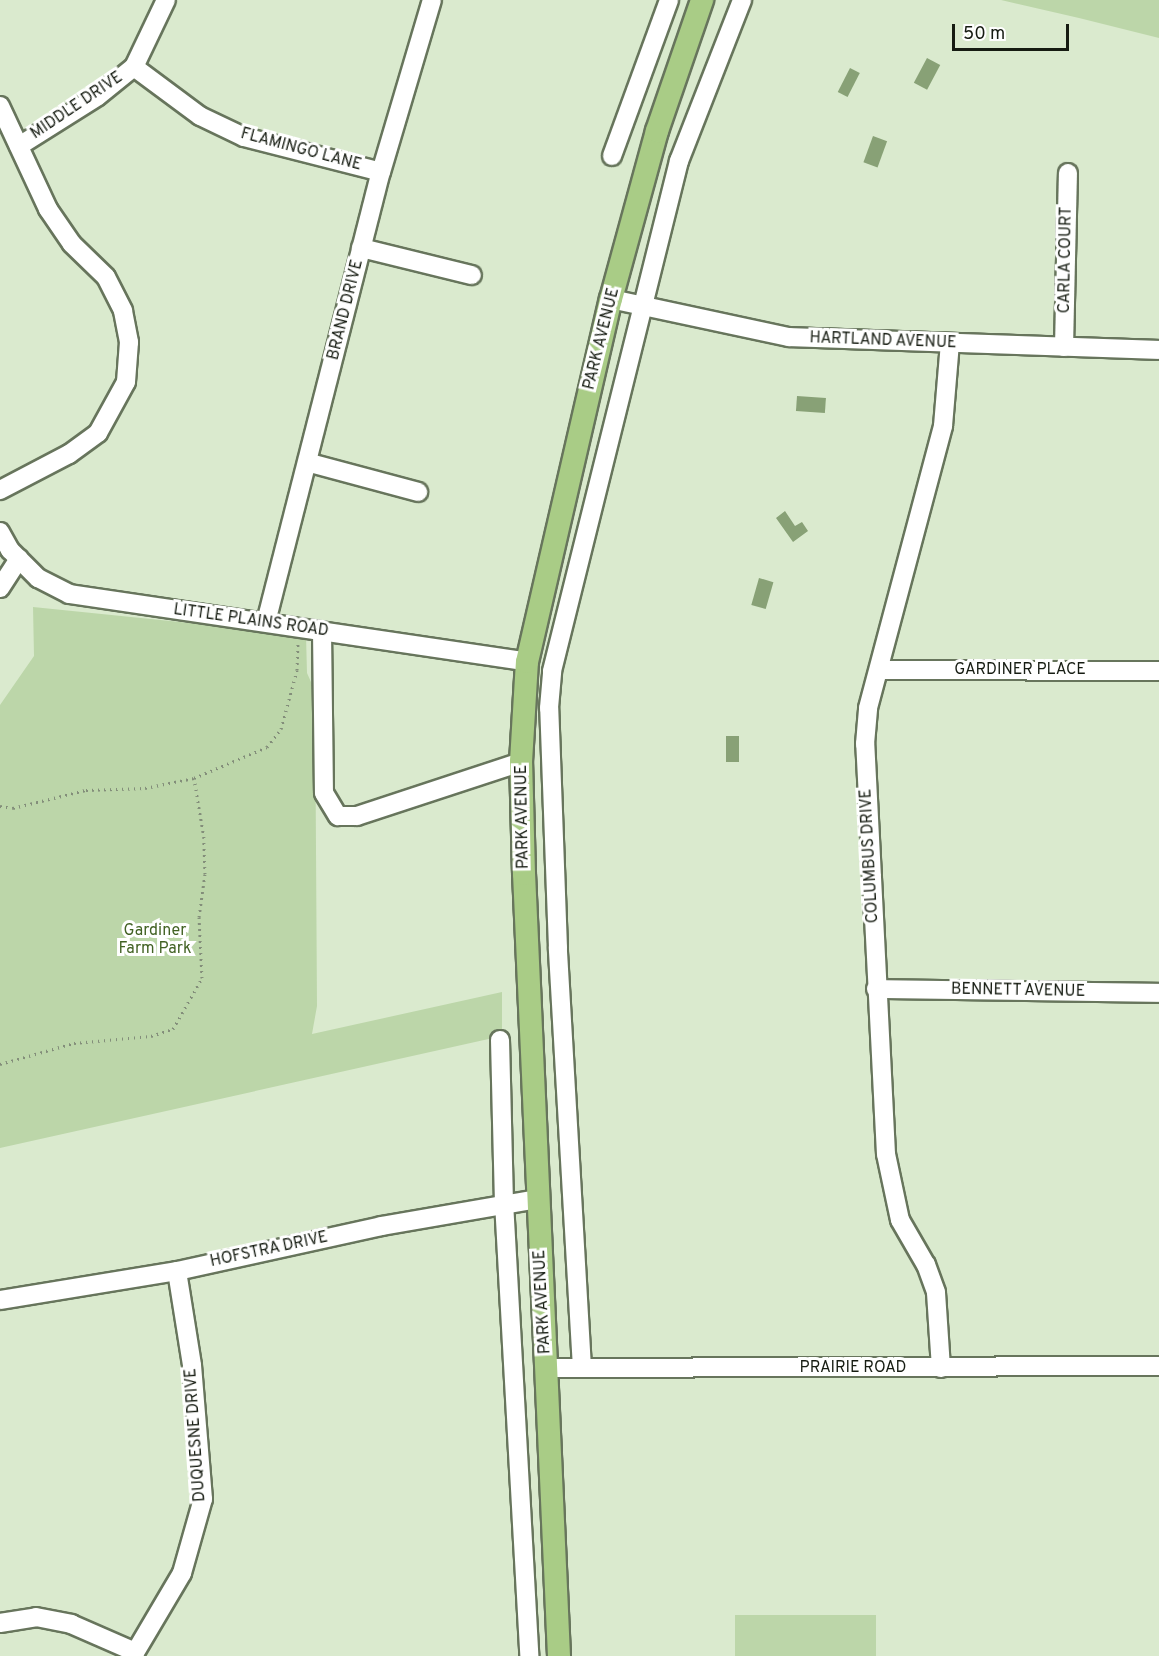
<!DOCTYPE html>
<html>
<head>
<meta charset="utf-8">
<style>
  body { margin:0 }
  #map { position:relative; width:1159px; height:1656px; overflow:hidden; background:#daeace; font-family:Overpass,sans-serif }
  div>[style] { position:absolute }
  .green>* { inset:0; background:#bcd6a9; transform-origin:0 0 }
  .water>* { inset:0; background:#88a176; transform-origin:0 0 }
  .path>* { height:3px; margin-top:-1.5px; transform-origin:0; background:repeating-linear-gradient(90deg,#838e7a 0 1.5px,transparent 0 6px) }
  .roads { filter:drop-shadow(2px 0 #67755c) drop-shadow(-2px 0 #67755c) drop-shadow(0 2px #67755c) drop-shadow(0 -2px #67755c) }
  .minor>* { height:18px; margin:-9px; padding:0 9px; transform-origin:9px; border-radius:9px; background:#fff }
  .major>* { height:22px; margin:-11px; padding:0 11px; transform-origin:11px; border-radius:11px; background:#a9cc86 }
  span { translate:-50% -50%; white-space:nowrap; text-align:center; line-height:1.15; -webkit-text-stroke:6px #fff; paint-order:stroke }
  .street-label { font-size:16px; color:#161c12 }
  .park-label { font-size:16px; color:#426224 }
  .scale { position:absolute; left:952px; top:24px; width:117px; height:27px; box-sizing:border-box; border:3px solid #161c12; border-top:0; padding-left:8px; font-size:18px; line-height:21px; white-space:nowrap; color:#161c12; -webkit-text-stroke:4px #fff; paint-order:stroke }
</style>
</head>
<body>
<div id="map">
  <div class="green">
    <i style="clip-path:polygon(1001px 0,1159px 0,1159px 38px,1079px 18px)"></i>
    <i style="clip-path:polygon(33px 607px,306px 635px,307px 673px,315px 691px,317px 1006px,312px 1034px,502px 992px,502px 1036px,0 1148px,0 705px,34px 656px)"></i>
    <i style="left:876px;top:1615px;width:41px;height:141px;rotate:90deg"></i>
  </div>
  <div class="water">
    <i style="left:927px;top:58px;width:15px;height:28px;rotate:28deg"></i>
    <i style="left:850px;top:68px;width:11px;height:27px;rotate:27deg"></i>
    <i style="left:873px;top:136px;width:15px;height:28px;rotate:20deg"></i>
    <i style="left:797px;top:396px;width:29px;height:15px;rotate:4deg"></i>
    <i style="clip-path:polygon(785px 511px,795px 526px,802px 522px,808px 531px,793px 542px,776px 518px)"></i>
    <i style="left:759px;top:578px;width:15px;height:28px;rotate:16deg"></i>
    <i style="left:726px;top:736px;width:13px;height:26px"></i>
  </div>
  <div class="path">
    <i style="left:0;top:806px;width:13px;rotate:9deg"></i>
    <i style="left:13px;top:808px;width:75px;rotate:-13.9deg"></i>
    <i style="left:86px;top:790px;width:59px;rotate:-1.9deg"></i>
    <i style="left:145px;top:788px;width:50px;rotate:-11.5deg"></i>
    <i style="left:194px;top:778px;width:79px;rotate:-23deg"></i>
    <i style="left:267px;top:747px;width:23px;rotate:-52deg"></i>
    <i style="left:281px;top:729px;width:61px;rotate:-74.8deg"></i>
    <i style="left:297px;top:670px;width:26px;rotate:-88deg"></i>
    <i style="left:0;top:1064px;width:77px;rotate:-15.8deg"></i>
    <i style="left:74px;top:1043px;width:77px;rotate:-5.2deg"></i>
    <i style="left:151px;top:1036px;width:23px;rotate:-18deg"></i>
    <i style="left:173px;top:1029px;width:59px;rotate:-60.4deg"></i>
    <i style="left:202px;top:978px;width:61px;rotate:-92.8deg"></i>
    <i style="left:199px;top:917px;width:43px;rotate:-82.1deg"></i>
    <i style="left:205px;top:874px;width:36px;rotate:-92deg"></i>
    <i style="left:204px;top:838px;width:61px;rotate:-99.5deg"></i>
  </div>
  <div class="roads">
    <div class="minor">
      <i style="left:134px;top:67px;width:82px;rotate:36.6deg"></i>
      <i style="left:200px;top:116px;width:49px;rotate:25.5deg"></i>
      <i style="left:244px;top:137px;width:141px;rotate:14.3deg"></i>
      <i style="left:0;top:106px;width:114px;rotate:65deg"></i>
      <i style="left:48px;top:209px;width:42px;rotate:55.6deg"></i>
      <i style="left:72px;top:244px;width:47px;rotate:44.1deg"></i>
      <i style="left:106px;top:277px;width:38px;rotate:63deg"></i>
      <i style="left:123px;top:311px;width:32px;rotate:79deg"></i>
      <i style="left:129px;top:342px;width:40px;rotate:94.3deg"></i>
      <i style="left:126px;top:382px;width:58px;rotate:118.8deg"></i>
      <i style="left:98px;top:433px;width:36px;rotate:144deg"></i>
      <i style="left:69px;top:454px;width:78px;rotate:152.4deg"></i>
      <i style="left:19px;top:146px;width:93px;rotate:-32.3deg"></i>
      <i style="left:98px;top:96px;width:46px;rotate:-38.9deg"></i>
      <i style="left:134px;top:67px;width:74px;rotate:-64.5deg"></i>
      <i style="left:612px;top:156px;width:166px;rotate:-69.9deg"></i>
      <i style="left:361px;top:248px;width:114px;rotate:13.7deg"></i>
      <i style="left:611px;top:299px;width:182px;rotate:12.1deg"></i>
      <i style="left:789px;top:337px;width:370px;rotate:2deg"></i>
      <i style="left:1064px;top:347px;width:174px;rotate:-88.7deg"></i>
      <i style="left:310px;top:463px;width:112px;rotate:15deg"></i>
      <i style="left:0;top:532px;width:21px;rotate:61deg"></i>
      <i style="left:10px;top:550px;width:40px;rotate:45deg"></i>
      <i style="left:38px;top:578px;width:35px;rotate:27deg"></i>
      <i style="left:69px;top:594px;width:463px;rotate:8.4deg"></i>
      <i style="left:0;top:588px;width:35px;rotate:-57deg"></i>
      <i style="left:266px;top:622px;width:464px;rotate:-75.7deg"></i>
      <i style="left:381px;top:172px;width:179px;rotate:-73.5deg"></i>
      <i style="left:322px;top:631px;width:162px;rotate:89.3deg"></i>
      <i style="left:324px;top:793px;width:27px;rotate:59deg"></i>
      <i style="left:338px;top:816px;width:19px"></i>
      <i style="left:357px;top:816px;width:173px;rotate:-18.2deg"></i>
      <i style="left:881px;top:670px;width:278px;rotate:0.2deg"></i>
      <i style="left:876px;top:989px;width:283px;rotate:0.8deg"></i>
      <i style="left:500px;top:1040px;width:162px;rotate:88.6deg"></i>
      <i style="left:504px;top:1202px;width:455px;rotate:86.8deg"></i>
      <i style="left:0;top:1300px;width:179px;rotate:-9.3deg"></i>
      <i style="left:177px;top:1271px;width:209px;rotate:-12.4deg"></i>
      <i style="left:381px;top:1226px;width:158px;rotate:-9.8deg"></i>
      <i style="left:546px;top:1368px;width:613px;rotate:-0.19deg"></i>
      <i style="left:582px;top:1368px;width:421px;rotate:-93.3deg"></i>
      <i style="left:558px;top:948px;width:240px;rotate:-92.1deg"></i>
      <i style="left:549px;top:708px;width:37px;rotate:-85deg"></i>
      <i style="left:552px;top:671px;width:526px;rotate:-76.02deg"></i>
      <i style="left:679px;top:161px;width:173px;rotate:-68.6deg"></i>
      <i style="left:941px;top:1368px;width:76px;rotate:-93.8deg"></i>
      <i style="left:936px;top:1292px;width:29px;rotate:-110deg"></i>
      <i style="left:926px;top:1265px;width:52px;rotate:-120deg"></i>
      <i style="left:900px;top:1220px;width:67px;rotate:-102deg"></i>
      <i style="left:886px;top:1154px;width:411px;rotate:-92.9deg"></i>
      <i style="left:865px;top:744px;width:36px;rotate:-85deg"></i>
      <i style="left:868px;top:708px;width:292px;rotate:-75.1deg"></i>
      <i style="left:943px;top:426px;width:83px;rotate:-85.2deg"></i>
      <i style="left:0;top:1623px;width:36px;rotate:-9deg"></i>
      <i style="left:36px;top:1617px;width:36px;rotate:11deg"></i>
      <i style="left:71px;top:1624px;width:70px;rotate:23.6deg"></i>
      <i style="left:133px;top:1656px;width:96px;rotate:-59.4deg"></i>
      <i style="left:182px;top:1573px;width:77px;rotate:-74.2deg"></i>
      <i style="left:203px;top:1499px;width:134px;rotate:-94.7deg"></i>
      <i style="left:192px;top:1365px;width:95px;rotate:-99.1deg"></i>
    </div>
    <div class="major">
      <i style="left:559px;top:1656px;width:783px;rotate:-92.56deg"></i>
      <i style="left:524px;top:874px;width:112px;rotate:-91.5deg"></i>
      <i style="left:521px;top:762px;width:100px;rotate:-86.6deg"></i>
      <i style="left:527px;top:662px;width:373px;rotate:-77deg"></i>
      <i style="left:611px;top:299px;width:174px;rotate:-74.7deg"></i>
      <i style="left:657px;top:131px;width:139px;rotate:-71deg"></i>
    </div>
  </div>
  <div class="street-label">
    <span style="left:77px;top:106px;rotate:-34deg">MIDDLE DRIVE</span>
    <span style="left:301px;top:150px;rotate:15deg">FLAMINGO LANE</span>
    <span style="left:1066px;top:260px;rotate:-89deg">CARLA COURT</span>
    <span style="left:346px;top:310px;rotate:-76deg">BRAND DRIVE</span>
    <span style="left:602px;top:339px;rotate:-76deg">PARK AVENUE</span>
    <span style="left:883px;top:341px;rotate:2deg">HARTLAND AVENUE</span>
    <span style="left:251px;top:621px;rotate:8deg">LITTLE PLAINS ROAD</span>
    <span style="left:1020px;top:670px">GARDINER PLACE</span>
    <span style="left:523px;top:817px;rotate:-91deg">PARK AVENUE</span>
    <span style="left:870px;top:856px;rotate:-93deg">COLUMBUS DRIVE</span>
    <span style="left:1018px;top:991px;rotate:1deg">BENNETT AVENUE</span>
    <span style="left:269px;top:1250px;rotate:-12deg">HOFSTRA DRIVE</span>
    <span style="left:543px;top:1302px;rotate:-93deg">PARK AVENUE</span>
    <span style="left:853px;top:1368px">PRAIRIE ROAD</span>
    <span style="left:196px;top:1435px;rotate:-94deg">DUQUESNE DRIVE</span>
  </div>
  <div class="park-label">
    <span style="left:155px;top:940px">Gardiner<br>Farm Park</span>
  </div>
  <div class="scale">50 m</div>
</div>
</body>
</html>
